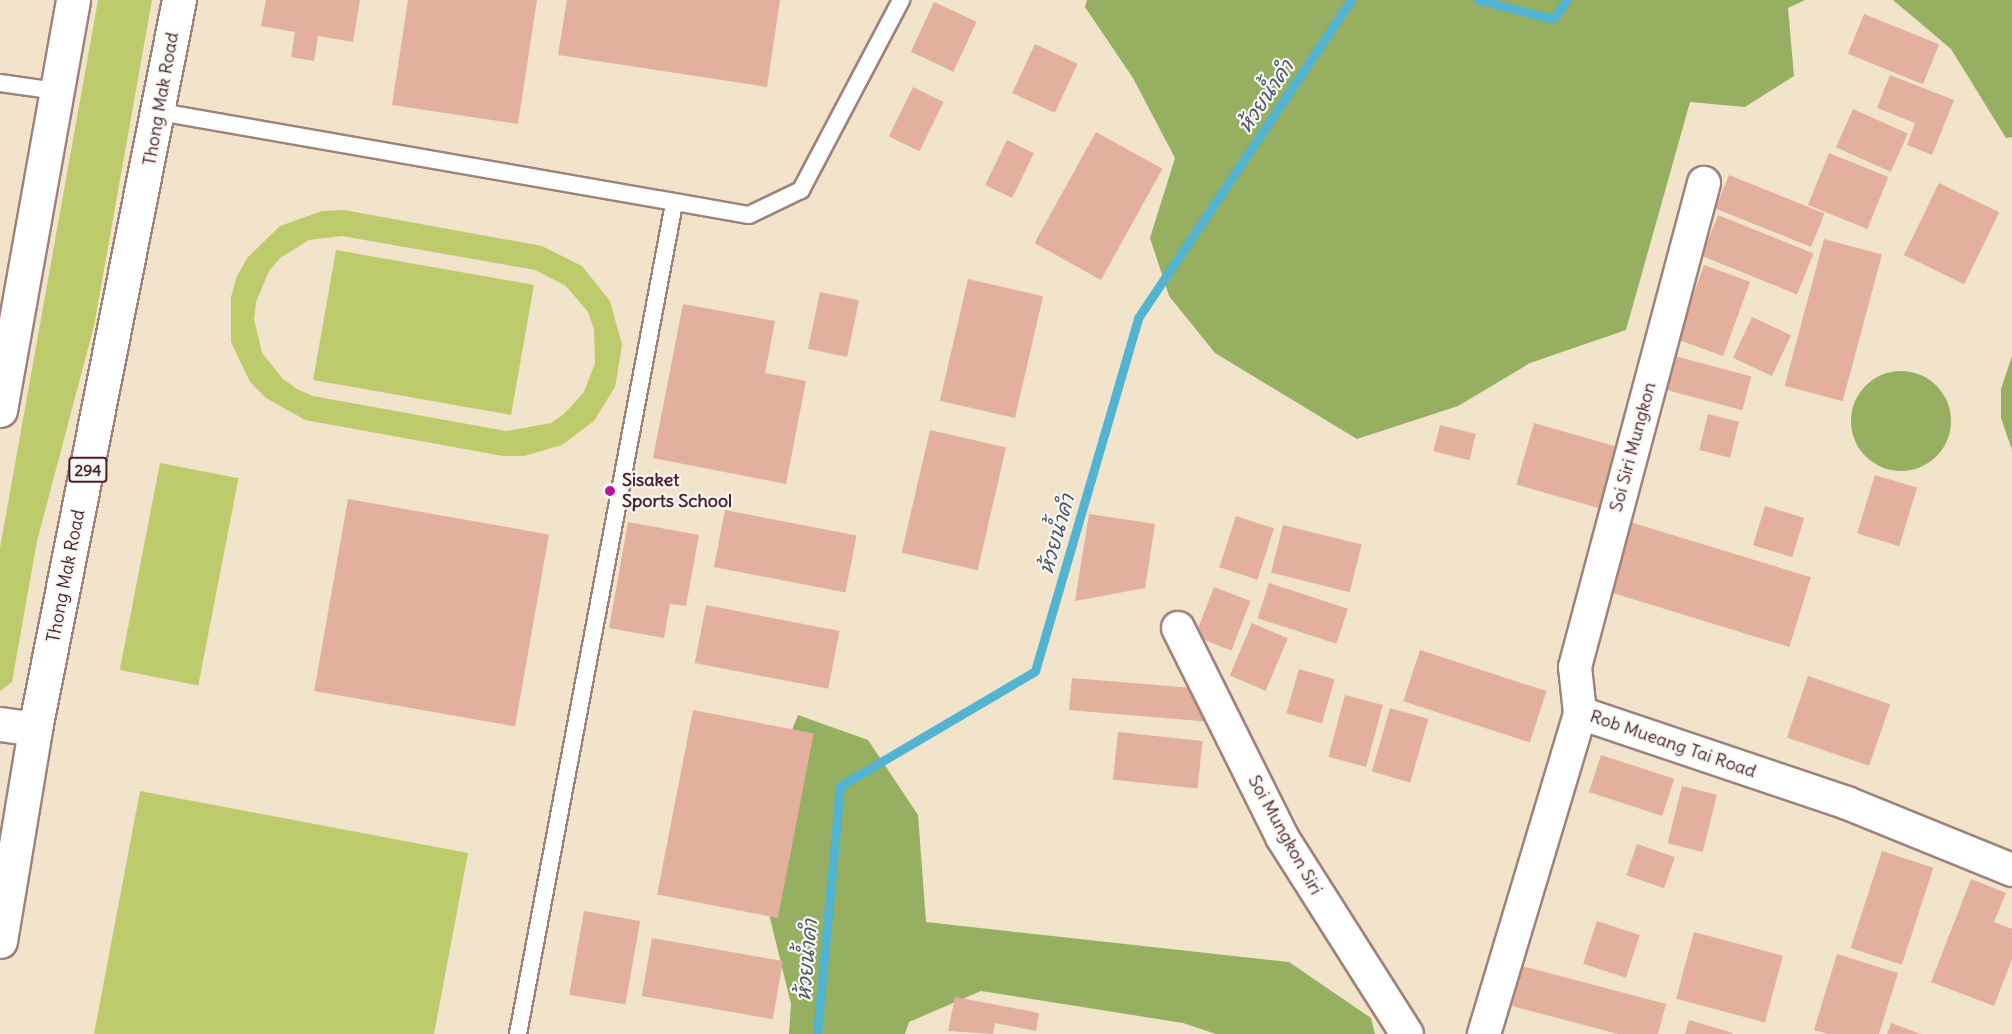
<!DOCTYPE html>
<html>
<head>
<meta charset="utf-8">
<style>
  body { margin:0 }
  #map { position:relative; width:2012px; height:1034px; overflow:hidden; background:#f1e4cb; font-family:Delius,"Playpen Sans Thai",sans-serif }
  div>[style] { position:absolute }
  .green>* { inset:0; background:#becb6d; transform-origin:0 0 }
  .forest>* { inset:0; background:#96af60 }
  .round { border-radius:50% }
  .stream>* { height:9px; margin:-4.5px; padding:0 4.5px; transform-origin:4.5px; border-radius:4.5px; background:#53b4d1 }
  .building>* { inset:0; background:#e3b09e; transform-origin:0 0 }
  .roads { filter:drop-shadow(2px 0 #9e827b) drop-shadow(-2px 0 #9e827b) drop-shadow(0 2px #9e827b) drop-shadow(0 -2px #9e827b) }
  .service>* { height:16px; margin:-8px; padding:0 8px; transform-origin:8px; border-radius:8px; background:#fff }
  .minor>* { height:32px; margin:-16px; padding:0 16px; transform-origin:16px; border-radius:16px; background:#fff }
  .primary>* { height:33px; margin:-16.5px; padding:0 16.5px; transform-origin:16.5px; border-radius:16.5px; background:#fff }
  .dots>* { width:16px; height:16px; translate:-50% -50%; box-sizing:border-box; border:3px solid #f6f6f2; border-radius:50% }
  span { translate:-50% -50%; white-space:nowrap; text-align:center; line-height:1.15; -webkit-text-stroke:4.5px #f6f6f2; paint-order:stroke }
  .shield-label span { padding:2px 4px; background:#f6f6f2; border:2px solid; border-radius:4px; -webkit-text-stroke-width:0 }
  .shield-label { font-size:16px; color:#4a1f2b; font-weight:700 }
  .street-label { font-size:18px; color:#4a1f2b }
  .poi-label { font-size:18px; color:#4a1f2b; font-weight:700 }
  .left { translate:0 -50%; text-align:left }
  .water-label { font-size:20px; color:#4d5365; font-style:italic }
</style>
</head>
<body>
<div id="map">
  <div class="green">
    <i style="clip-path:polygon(98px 0,152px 0,94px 326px,37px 541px,12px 682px,0 691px,0 548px)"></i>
    <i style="clip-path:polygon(evenodd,344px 210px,542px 246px,582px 266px,610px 301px,622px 345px,615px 387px,594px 421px,562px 445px,524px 456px,503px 456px,305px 420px,266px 398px,250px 382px,231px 342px,231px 297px,237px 276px,248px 257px,280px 226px,322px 211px,344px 210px,342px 236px,535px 270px,566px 286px,588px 312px,594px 329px,595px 363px,584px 392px,564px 414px,551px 423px,506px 431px,313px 396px,297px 389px,283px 379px,262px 353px,254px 319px,256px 302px,269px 271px,280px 258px,309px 240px,342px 236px)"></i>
    <i style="left:336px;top:250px;width:201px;height:132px;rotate:10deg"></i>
    <i style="left:160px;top:463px;width:80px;height:211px;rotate:11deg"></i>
    <i style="clip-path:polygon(140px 791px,468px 853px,434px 1034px,94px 1034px)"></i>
  </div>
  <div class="forest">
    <i style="clip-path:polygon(1087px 0,1805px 0,1788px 8px,1794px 76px,1745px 107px,1690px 102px,1626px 330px,1530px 363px,1458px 406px,1357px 439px,1215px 353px,1169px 296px,1150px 238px,1175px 158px,1133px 78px,1085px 7px)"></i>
    <i style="clip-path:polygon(1893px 0,2012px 0,2012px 137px,2006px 138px,1951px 49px)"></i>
    <i style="clip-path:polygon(2012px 356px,2012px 450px,2001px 418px,2001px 389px)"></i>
    <i class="round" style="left:1851px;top:371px;width:100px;height:100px"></i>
    <i style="clip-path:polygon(798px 715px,868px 740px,918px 815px,926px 922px,1289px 962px,1371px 1018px,1375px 1034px,1216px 1034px,1183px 1023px,981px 991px,909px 1022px,905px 1034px,789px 1034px,791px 1004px,750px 836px)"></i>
  </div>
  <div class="stream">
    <i style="left:1478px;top:0;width:77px;rotate:14.2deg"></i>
    <i style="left:1553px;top:19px;width:24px;rotate:-54deg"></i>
    <i style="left:817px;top:1034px;width:249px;rotate:-84.7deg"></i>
    <i style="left:840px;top:786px;width:226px;rotate:-30.5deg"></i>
    <i style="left:1035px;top:671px;width:368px;rotate:-73.7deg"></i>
    <i style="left:1138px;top:318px;width:383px;rotate:-56.2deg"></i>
  </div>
  <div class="building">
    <i style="clip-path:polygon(266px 0,360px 0,353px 42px,318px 36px,314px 61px,291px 57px,295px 32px,261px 26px)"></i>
    <i style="clip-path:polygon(408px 0,537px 0,518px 124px,392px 105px)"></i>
    <i style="clip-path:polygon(567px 0,780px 0,767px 87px,558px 55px)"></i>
    <i style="left:934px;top:2px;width:47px;height:55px;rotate:25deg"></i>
    <i style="left:1864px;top:14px;width:81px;height:43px;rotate:22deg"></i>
    <i style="left:1035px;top:44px;width:47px;height:54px;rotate:25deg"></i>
    <i style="clip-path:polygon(1890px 75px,1954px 100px,1932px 155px,1907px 145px,1915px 123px,1877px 108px)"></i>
    <i style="left:913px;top:87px;width:34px;height:55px;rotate:26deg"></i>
    <i style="left:1853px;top:109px;width:60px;height:42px;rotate:24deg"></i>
    <i style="left:1096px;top:132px;width:76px;height:127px;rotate:29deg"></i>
    <i style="left:1007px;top:140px;width:30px;height:50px;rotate:26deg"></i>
    <i style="left:1829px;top:153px;width:64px;height:56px;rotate:22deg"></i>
    <i style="left:1729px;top:175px;width:103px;height:36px;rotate:22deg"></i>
    <i style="left:1939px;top:183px;width:67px;height:80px;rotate:26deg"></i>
    <i style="left:1718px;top:215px;width:103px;height:44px;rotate:22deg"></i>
    <i style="left:1824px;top:239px;width:60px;height:152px;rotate:15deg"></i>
    <i style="left:1704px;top:265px;width:49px;height:79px;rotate:20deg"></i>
    <i style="left:968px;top:279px;width:77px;height:125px;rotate:13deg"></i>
    <i style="left:820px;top:292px;width:40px;height:58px;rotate:12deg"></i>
    <i style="clip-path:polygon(683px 304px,775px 321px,765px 373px,806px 381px,786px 484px,653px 458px)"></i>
    <i style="left:1752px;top:317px;width:43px;height:45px;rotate:25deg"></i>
    <i style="left:1675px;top:356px;width:79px;height:35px;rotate:15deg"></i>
    <i style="left:1708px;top:414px;width:32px;height:37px;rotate:14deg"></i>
    <i style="left:1534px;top:423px;width:89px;height:64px;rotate:16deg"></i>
    <i style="left:1440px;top:425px;width:37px;height:27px;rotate:14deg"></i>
    <i style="left:930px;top:430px;width:78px;height:126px;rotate:13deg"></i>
    <i style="left:1875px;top:475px;width:44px;height:61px;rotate:17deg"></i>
    <i style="left:348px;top:499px;width:204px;height:195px;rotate:10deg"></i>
    <i style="left:1765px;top:506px;width:41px;height:41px;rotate:17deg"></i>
    <i style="left:725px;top:510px;width:134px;height:58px;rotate:11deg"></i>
    <i style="clip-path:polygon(1089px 514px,1155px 524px,1145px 588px,1075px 601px)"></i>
    <i style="left:1236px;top:516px;width:40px;height:54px;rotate:18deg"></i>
    <i style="clip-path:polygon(628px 522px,699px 535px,686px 606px,670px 604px,664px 638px,609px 628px)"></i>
    <i style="left:1630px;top:522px;width:189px;height:73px;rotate:17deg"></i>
    <i style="left:1283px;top:525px;width:81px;height:49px;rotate:14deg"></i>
    <i style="left:1269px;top:583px;width:83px;height:37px;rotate:18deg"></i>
    <i style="left:1214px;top:587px;width:39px;height:53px;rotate:21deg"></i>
    <i style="left:706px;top:605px;width:136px;height:59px;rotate:11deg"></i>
    <i style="left:1252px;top:623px;width:39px;height:57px;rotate:23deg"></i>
    <i style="left:1420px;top:650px;width:133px;height:54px;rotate:18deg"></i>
    <i style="left:1299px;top:669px;width:37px;height:46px;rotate:16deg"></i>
    <i style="left:1808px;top:676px;width:87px;height:65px;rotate:19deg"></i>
    <i style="clip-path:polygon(1072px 678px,1193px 688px,1211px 722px,1069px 710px)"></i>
    <i style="left:1345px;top:695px;width:39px;height:64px;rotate:15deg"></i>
    <i style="left:1390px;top:708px;width:40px;height:66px;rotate:16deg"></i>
    <i style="left:693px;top:710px;width:123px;height:188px;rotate:11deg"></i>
    <i style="left:1118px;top:732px;width:85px;height:48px;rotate:6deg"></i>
    <i style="left:1601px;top:755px;width:77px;height:39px;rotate:18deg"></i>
    <i style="left:1682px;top:786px;width:36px;height:59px;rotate:14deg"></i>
    <i style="left:1637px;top:844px;width:40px;height:33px;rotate:19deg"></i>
    <i style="left:1882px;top:851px;width:54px;height:102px;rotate:18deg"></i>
    <i style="clip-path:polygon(1971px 879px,2006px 893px,1994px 922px,2012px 929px,2012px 959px,1994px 1006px,1931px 982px)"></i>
    <i style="left:584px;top:911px;width:57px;height:85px;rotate:10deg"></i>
    <i style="left:1597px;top:921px;width:45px;height:45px;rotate:18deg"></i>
    <i style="left:1694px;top:932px;width:92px;height:69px;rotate:15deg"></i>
    <i style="left:652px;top:938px;width:133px;height:59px;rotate:10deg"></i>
    <i style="clip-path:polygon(1837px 954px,1898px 973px,1879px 1034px,1828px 1034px,1814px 1030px)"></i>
    <i style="clip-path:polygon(1522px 966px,1666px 1004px,1658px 1034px,1618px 1034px,1512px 1006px)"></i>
    <i style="clip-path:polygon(955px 997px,1039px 1013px,1036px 1031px,995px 1023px,993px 1034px,948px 1031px)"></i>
    <i style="clip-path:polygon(1689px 1020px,1733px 1033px,1733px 1034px,1685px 1034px)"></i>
    <i style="clip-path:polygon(1891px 1023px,1921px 1034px,1887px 1034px)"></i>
  </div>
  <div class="roads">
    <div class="service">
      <i style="left:0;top:83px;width:58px;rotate:8deg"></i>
      <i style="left:160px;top:112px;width:598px;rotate:9.92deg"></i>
      <i style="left:749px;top:215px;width:58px;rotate:-25.7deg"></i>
      <i style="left:801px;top:190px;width:215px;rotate:-62.2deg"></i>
      <i style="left:518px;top:1034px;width:845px;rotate:-79.36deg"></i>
    </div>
    <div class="minor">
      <i style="left:1178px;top:628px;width:233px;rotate:63.5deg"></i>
      <i style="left:1282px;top:837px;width:233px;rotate:57.6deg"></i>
      <i style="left:1580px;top:713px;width:46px;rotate:-96.2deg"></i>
      <i style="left:1575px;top:667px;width:501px;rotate:-75.08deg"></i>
      <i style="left:1484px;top:1034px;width:335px;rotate:-73.3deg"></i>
      <i style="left:1580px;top:713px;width:282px;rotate:18.6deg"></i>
      <i style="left:1847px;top:803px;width:178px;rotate:22.1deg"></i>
    </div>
    <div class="primary">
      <i style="left:0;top:410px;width:416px;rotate:-79.9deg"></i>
      <i style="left:0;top:724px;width:35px;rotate:8deg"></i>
      <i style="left:0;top:941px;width:215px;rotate:-80.6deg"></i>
      <i style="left:35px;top:729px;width:743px;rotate:-78.83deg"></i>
    </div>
  </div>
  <div class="dots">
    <i style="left:610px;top:491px;background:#b5179e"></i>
  </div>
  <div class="shield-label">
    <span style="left:88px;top:470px">294</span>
  </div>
  <div class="street-label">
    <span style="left:161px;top:99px;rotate:-80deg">Thong Mak Road</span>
    <span style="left:1633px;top:447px;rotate:-75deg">Soi Siri Mungkon</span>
    <span style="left:66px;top:576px;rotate:-79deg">Thong Mak Road</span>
    <span style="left:1673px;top:744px;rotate:19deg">Rob Mueang Tai Road</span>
    <span style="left:1285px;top:835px;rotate:61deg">Soi Mungkon Siri</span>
  </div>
  <div class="poi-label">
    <span class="left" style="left:622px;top:491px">Sisaket<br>Sports School</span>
  </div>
  <div class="water-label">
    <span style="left:1265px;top:96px;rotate:-56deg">ห้วยน้ำคำ</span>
    <span style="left:1056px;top:534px;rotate:-74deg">ห้วยน้ำคำ</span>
    <span style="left:806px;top:960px;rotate:-85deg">ห้วยน้ำคำ</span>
  </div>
</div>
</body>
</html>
